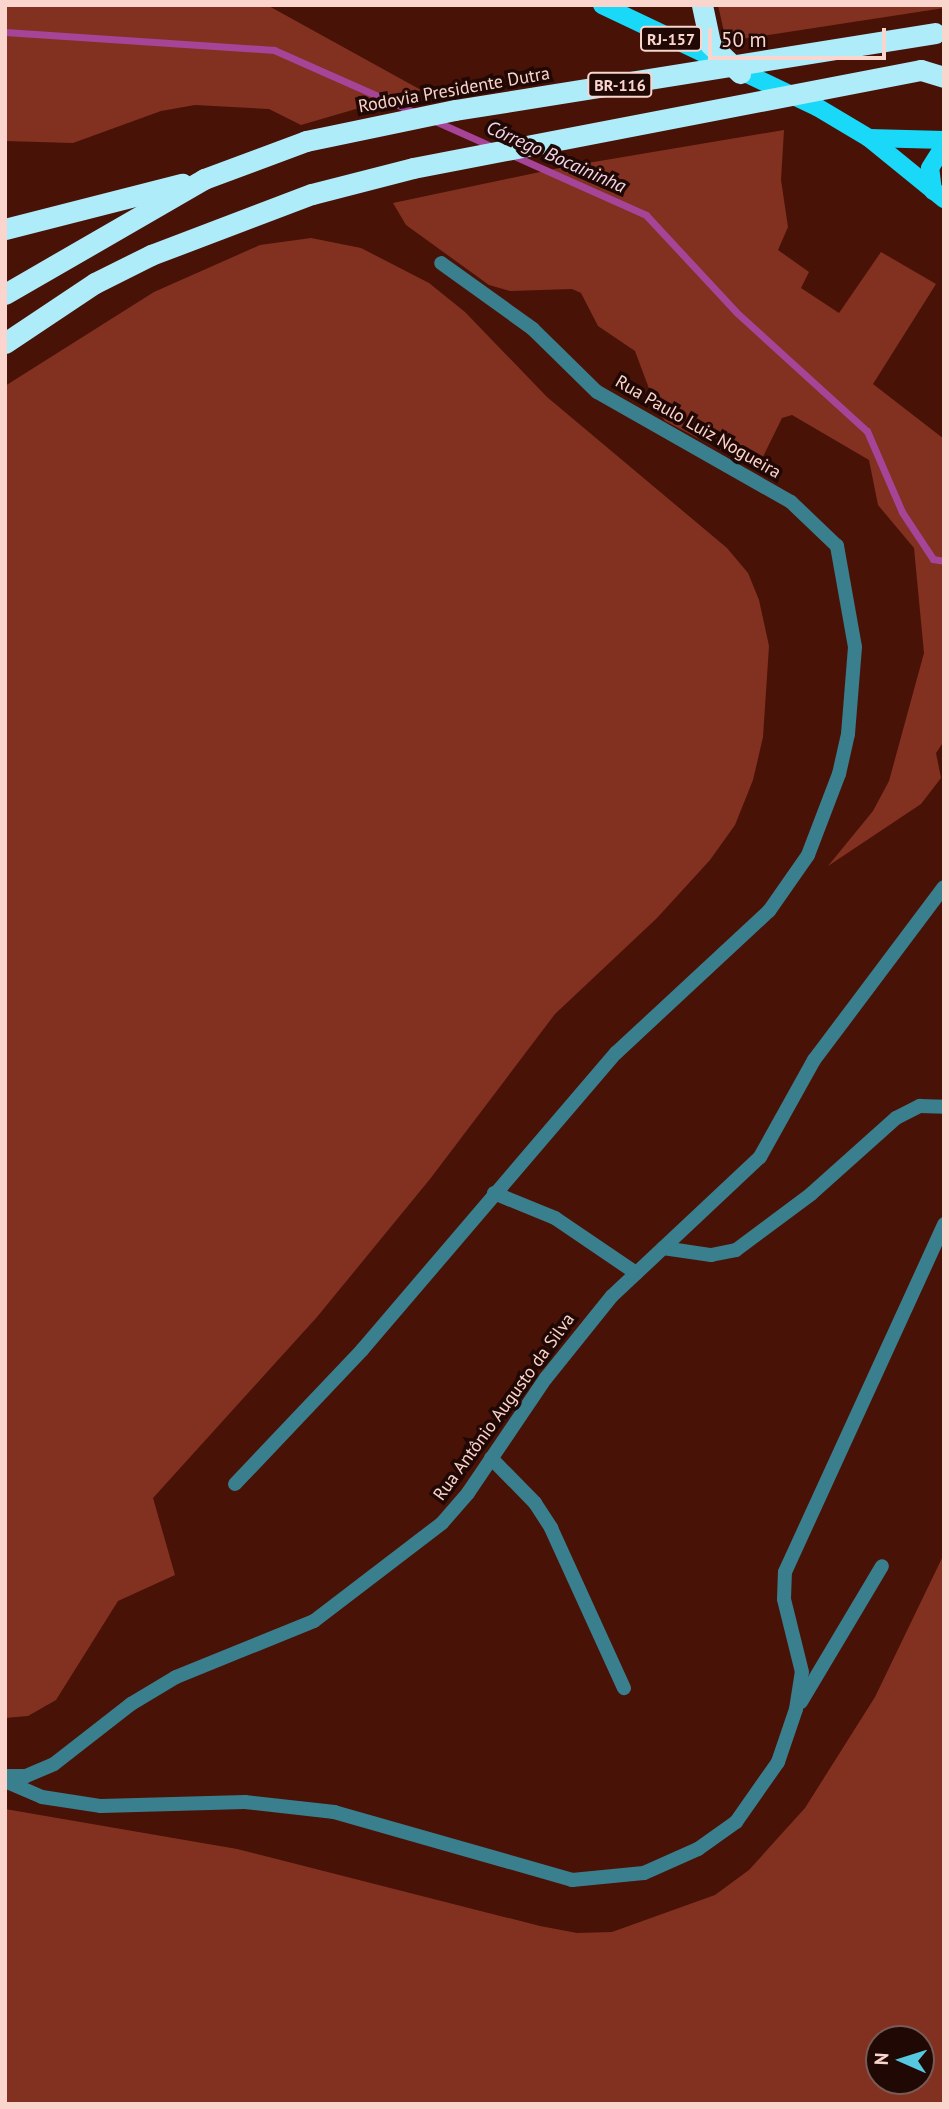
<!DOCTYPE html>
<html>
<head>
<meta charset="utf-8">
<style>
  body { margin:0 }
  #map { position:relative; width:949px; height:2109px; overflow:hidden; background:#491207; font-family:"PT Sans",sans-serif }
  div>[style] { position:absolute }
  .green>* { inset:0; background:#823121 }
  .stream>* { height:7px; margin:-3.5px; padding:0 3.5px; transform-origin:3.5px; border-radius:3.5px; background:#a64498 }
  .minor>* { height:14px; margin:-7px; padding:0 7px; transform-origin:7px; border-radius:7px; background:#397f8e }
  .primary>* { height:18px; margin:-9px; padding:0 9px; transform-origin:9px; border-radius:9px; background:#1ad8f7 }
  .motorway>* { height:21px; margin:-10.5px; padding:0 10.5px; transform-origin:10.5px; border-radius:10.5px; background:#aeecfa }
  .motorway-bridge>* { height:21px; margin:-10.5px; padding:0 10.5px; transform-origin:10.5px; border-radius:10.5px; background:#aeecfa }
  span { translate:-50% -50%; white-space:nowrap; text-align:center; line-height:1.15; -webkit-text-stroke:7px #200804; paint-order:stroke }
  .shield-label span { padding:2px 5px; background:#200804; border:2px solid; border-radius:5px; -webkit-text-stroke-width:0 }
  .shield-label { font-size:16px; color:#fad5cd; font-weight:700 }
  .street-label { font-size:18px; color:#fad5cd }
  .water-label { font-size:19px; color:#f0d7eb; font-style:italic }
  .frame { position:absolute; inset:0; border:7px solid #fad5cd; pointer-events:none }
  .north { position:absolute; left:865px; top:2025px; width:70px; height:70px; box-sizing:border-box; background:#200804; border:2px solid #775a54; border-radius:50%; rotate:273deg; font-size:19px; font-weight:700; line-height:28px; text-align:center; color:#fad5cd }
  .north::after { content:''; display:block; margin:auto; width:24px; height:32px; background:#56c9e1; clip-path:polygon(50% 0,100% 100%,50% 72%,0 100%) }
  .scale { position:absolute; left:708px; top:28px; width:178px; height:32px; box-sizing:border-box; border:4px solid #fad5cd; border-top:0; padding-left:9px; font-size:21px; line-height:24px; white-space:nowrap; color:#fad5cd; -webkit-text-stroke:5px #200804; paint-order:stroke }
</style>
</head>
<body>
<div id="map">
  <div class="green">
    <i style="clip-path:polygon(5px 5px,267px 5px,421px 90px,301px 125px,269px 109px,195px 105px,161px 111px,73px 143px,5px 141px)"></i>
    <i style="clip-path:polygon(718px 5px,944px 5px,944px 8px,742px 39px,724px 32px)"></i>
    <i style="clip-path:polygon(784px 130px,781px 180px,788px 227px,778px 250px,809px 272px,801px 288px,839px 313px,881px 252px,936px 284px,873px 384px,944px 439px,944px 741px,936px 753px,941px 778px,921px 804px,828px 866px,873px 811px,889px 781px,924px 653px,914px 548px,878px 505px,869px 460px,792px 415px,782px 418px,757px 469px,665px 421px,657px 410px,635px 351px,598px 326px,581px 293px,572px 289px,510px 291px,489px 285px,406px 225px,393px 203px,564px 167px)"></i>
    <i style="clip-path:polygon(311px 238px,361px 248px,429px 283px,465px 312px,547px 397px,727px 548px,748px 573px,759px 600px,769px 646px,763px 737px,753px 780px,735px 825px,710px 860px,657px 918px,555px 1014px,430px 1179px,317px 1317px,153px 1498px,175px 1575px,118px 1601px,56px 1700px,28px 1716px,5px 1718px,5px 386px,154px 292px,260px 245px)"></i>
    <i style="clip-path:polygon(evenodd,944px 1554px,944px 2104px,5px 2104px,5px 1809px,237px 1849px,540px 1926px,577px 1933px,612px 1932px,715px 1895px,749px 1870px,805px 1808px,875px 1697px,944px 1554px,921px 2039px,921px 2081px,879px 2081px,879px 2039px,921px 2039px)"></i>
  </div>
  <div class="stream">
    <i style="left:5px;top:32px;width:270px;rotate:3.8deg"></i>
    <i style="left:274px;top:50px;width:153px;rotate:23.9deg"></i>
    <i style="left:435px;top:121px;width:61px;rotate:24.1deg"></i>
    <i style="left:512px;top:155px;width:147px;rotate:24.1deg"></i>
    <i style="left:646px;top:215px;width:132px;rotate:47.1deg"></i>
    <i style="left:736px;top:312px;width:177px;rotate:42.3deg"></i>
    <i style="left:867px;top:431px;width:88px;rotate:66.6deg"></i>
    <i style="left:902px;top:512px;width:56px;rotate:56.6deg"></i>
    <i style="left:933px;top:559px;width:11px;rotate:10deg"></i>
  </div>
  <div class="minor">
    <i style="left:494px;top:1193px;width:66px;rotate:22.3deg"></i>
    <i style="left:555px;top:1218px;width:98px;rotate:34.2deg"></i>
    <i style="left:663px;top:1248px;width:49px;rotate:8.3deg"></i>
    <i style="left:711px;top:1255px;width:25px;rotate:-11deg"></i>
    <i style="left:736px;top:1250px;width:94px;rotate:-36.7deg"></i>
    <i style="left:811px;top:1194px;width:114px;rotate:-41.8deg"></i>
    <i style="left:896px;top:1118px;width:27px;rotate:-27deg"></i>
    <i style="left:920px;top:1106px;width:24px;rotate:2deg"></i>
    <i style="left:491px;top:1458px;width:63px;rotate:45.6deg"></i>
    <i style="left:535px;top:1503px;width:30px;rotate:57deg"></i>
    <i style="left:551px;top:1528px;width:176px;rotate:65.5deg"></i>
    <i style="left:235px;top:1484px;width:185px;rotate:-46.5deg"></i>
    <i style="left:362px;top:1350px;width:391px;rotate:-49.5deg"></i>
    <i style="left:616px;top:1053px;width:209px;rotate:-42.9deg"></i>
    <i style="left:769px;top:911px;width:68px;rotate:-55.1deg"></i>
    <i style="left:808px;top:855px;width:87px;rotate:-69.1deg"></i>
    <i style="left:839px;top:774px;width:41px;rotate:-77.3deg"></i>
    <i style="left:848px;top:734px;width:87px;rotate:-85.4deg"></i>
    <i style="left:855px;top:647px;width:103px;rotate:-100.1deg"></i>
    <i style="left:837px;top:546px;width:64px;rotate:-136.3deg"></i>
    <i style="left:791px;top:502px;width:223px;rotate:-150.4deg"></i>
    <i style="left:597px;top:392px;width:90px;rotate:-135.5deg"></i>
    <i style="left:533px;top:329px;width:113px;rotate:-144.3deg"></i>
    <i style="left:801px;top:1702px;width:158px;rotate:-59.2deg"></i>
    <i style="left:5px;top:1776px;width:21px"></i>
    <i style="left:26px;top:1776px;width:30px;rotate:-23deg"></i>
    <i style="left:54px;top:1764px;width:98px;rotate:-37.9deg"></i>
    <i style="left:131px;top:1704px;width:52px;rotate:-31deg"></i>
    <i style="left:176px;top:1677px;width:149px;rotate:-22.1deg"></i>
    <i style="left:314px;top:1621px;width:161px;rotate:-37.4deg"></i>
    <i style="left:442px;top:1523px;width:40px;rotate:-49deg"></i>
    <i style="left:468px;top:1493px;width:139px;rotate:-55.9deg"></i>
    <i style="left:546px;top:1378px;width:105px;rotate:-51.2deg"></i>
    <i style="left:612px;top:1296px;width:203px;rotate:-43.2deg"></i>
    <i style="left:760px;top:1157px;width:111px;rotate:-60.9deg"></i>
    <i style="left:814px;top:1060px;width:216px;rotate:-53.1deg"></i>
    <i style="left:5px;top:1781px;width:40px;rotate:23.4deg"></i>
    <i style="left:42px;top:1797px;width:60px;rotate:8.7deg"></i>
    <i style="left:101px;top:1806px;width:144px;rotate:-1.6deg"></i>
    <i style="left:245px;top:1802px;width:90px;rotate:6.4deg"></i>
    <i style="left:334px;top:1812px;width:248px;rotate:15.9deg"></i>
    <i style="left:572px;top:1880px;width:72px;rotate:-5.6deg"></i>
    <i style="left:644px;top:1873px;width:59px;rotate:-24deg"></i>
    <i style="left:698px;top:1849px;width:47px;rotate:-35.4deg"></i>
    <i style="left:736px;top:1822px;width:73px;rotate:-55deg"></i>
    <i style="left:778px;top:1762px;width:56px;rotate:-71.2deg"></i>
    <i style="left:796px;top:1709px;width:37px;rotate:-81deg"></i>
    <i style="left:802px;top:1672px;width:75px;rotate:-103.9deg"></i>
    <i style="left:784px;top:1599px;width:27px;rotate:-88deg"></i>
    <i style="left:785px;top:1572px;width:383px;rotate:-65.4deg"></i>
  </div>
  <div class="primary">
    <i style="left:602px;top:5px;width:238px;rotate:25.4deg"></i>
    <i style="left:817px;top:107px;width:61px;rotate:30.8deg"></i>
    <i style="left:869px;top:138px;width:97px;rotate:39.1deg"></i>
    <i style="left:869px;top:138px;width:75px;rotate:1.5deg"></i>
    <i style="left:933px;top:191px;width:23px;rotate:-97deg"></i>
    <i style="left:930px;top:168px;width:26px;rotate:-58deg"></i>
  </div>
  <div class="motorway">
    <i style="left:702px;top:5px;width:40px;rotate:78deg"></i>
    <i style="left:710px;top:44px;width:42px;rotate:44deg"></i>
    <i style="left:921px;top:70px;width:24px;rotate:17deg"></i>
    <i style="left:5px;top:229px;width:183px;rotate:-14.3deg"></i>
    <i style="left:5px;top:294px;width:230px;rotate:-30deg"></i>
    <i style="left:204px;top:179px;width:109px;rotate:-20.4deg"></i>
    <i style="left:5px;top:343px;width:108px;rotate:-33.7deg"></i>
    <i style="left:95px;top:283px;width:63px;rotate:-26.6deg"></i>
    <i style="left:151px;top:255px;width:172px;rotate:-20.8deg"></i>
  </div>
  <div class="motorway-bridge">
    <i style="left:306px;top:141px;width:152px;rotate:-11.8deg"></i>
    <i style="left:455px;top:110px;width:486px;rotate:-9.1deg"></i>
    <i style="left:312px;top:194px;width:104px;rotate:-14.4deg"></i>
    <i style="left:413px;top:168px;width:517px;rotate:-10.92deg"></i>
  </div>
  <div class="shield-label">
    <span style="left:671px;top:39px">RJ-157</span>
    <span style="left:620px;top:85px">BR-116</span>
  </div>
  <div class="street-label">
    <span style="left:454px;top:90px;rotate:-10deg">Rodovia Presidente Dutra</span>
    <span style="left:698px;top:427px;rotate:30deg">Rua Paulo Luiz Nogueira</span>
    <span style="left:504px;top:1407px;rotate:-54deg">Rua Antônio Augusto da Silva</span>
  </div>
  <div class="water-label">
    <span style="left:556px;top:157px;rotate:24deg">Córrego Bocaininha</span>
  </div>
  <div class="frame"></div>
  <div class="north">N</div>
  <div class="scale">50 m</div>
</div>
</body>
</html>
